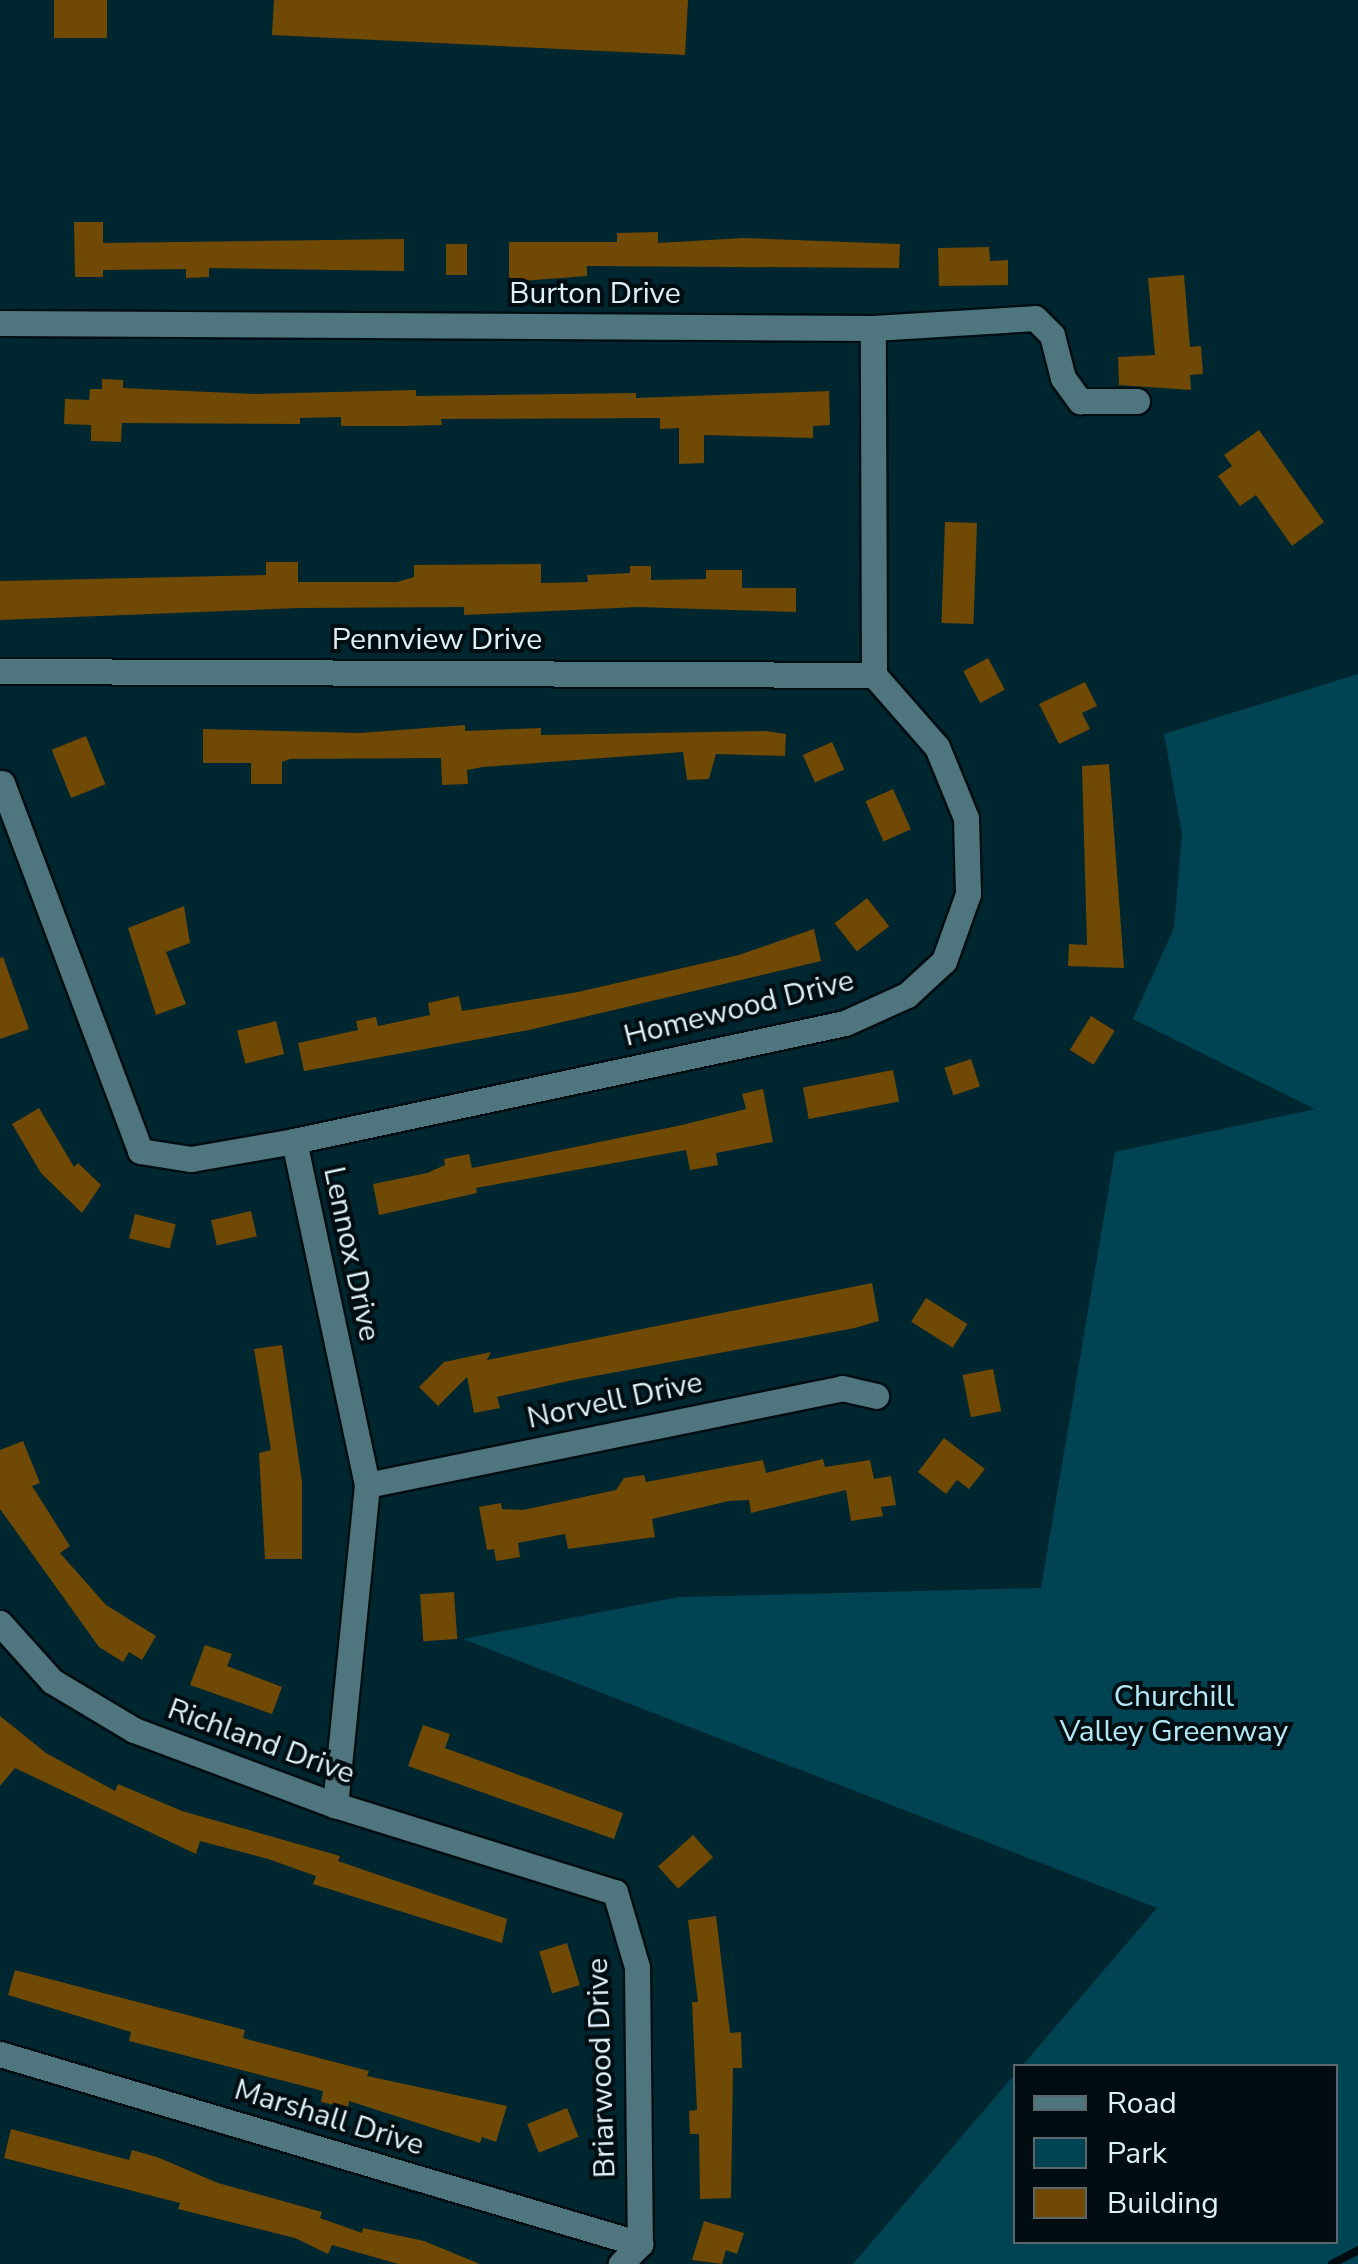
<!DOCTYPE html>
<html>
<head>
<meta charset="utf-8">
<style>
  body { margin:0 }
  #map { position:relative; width:1358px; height:2264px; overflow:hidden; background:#002630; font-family:"Nunito Sans",sans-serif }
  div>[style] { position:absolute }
  .green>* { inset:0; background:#004453 }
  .stream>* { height:8px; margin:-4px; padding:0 4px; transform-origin:4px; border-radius:4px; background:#010c10 }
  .building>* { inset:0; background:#704904; transform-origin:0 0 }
  .roads { filter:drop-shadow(2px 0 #000e12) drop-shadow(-2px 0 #000e12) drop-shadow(0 2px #000e12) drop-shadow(0 -2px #000e12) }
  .minor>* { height:25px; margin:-12.5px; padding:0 12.5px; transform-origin:12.5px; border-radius:12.5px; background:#4f757f }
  span { translate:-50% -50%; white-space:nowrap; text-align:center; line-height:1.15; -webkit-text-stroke:8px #020d11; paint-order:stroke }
  .street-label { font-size:30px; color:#ddf1f7 }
  .park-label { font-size:30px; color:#b3e8f7 }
  .legend { position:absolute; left:1013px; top:2064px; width:325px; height:180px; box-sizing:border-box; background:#020d11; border:2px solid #5a686d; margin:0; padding:12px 18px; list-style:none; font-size:30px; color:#ddf1f7 }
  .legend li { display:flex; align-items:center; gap:20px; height:50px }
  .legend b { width:50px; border:2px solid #5a686d }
</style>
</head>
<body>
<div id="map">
  <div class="green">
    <i style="clip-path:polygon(1358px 674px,1358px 2264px,853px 2264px,1015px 2074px,1016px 2242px,1336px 2242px,1336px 2066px,1022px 2066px,1157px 1908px,463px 1639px,679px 1597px,1041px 1588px,1115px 1152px,1315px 1109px,1133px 1019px,1174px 928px,1182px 834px,1164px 734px)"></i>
  </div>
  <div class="stream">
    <i style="left:1332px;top:2264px;width:30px;rotate:-28deg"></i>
  </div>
  <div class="building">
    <i style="left:54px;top:0;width:53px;height:38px"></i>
    <i style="clip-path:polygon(274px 0,688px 0,685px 55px,272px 35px)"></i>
    <i style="clip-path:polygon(74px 222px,103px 222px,103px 243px,404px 239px,404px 271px,209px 268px,209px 277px,186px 278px,186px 269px,103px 270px,103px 277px,75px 277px)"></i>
    <i style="clip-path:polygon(658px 232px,658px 243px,743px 238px,900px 244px,899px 268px,587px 266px,587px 276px,509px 282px,509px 242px,617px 242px,617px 233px)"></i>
    <i style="left:446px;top:244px;width:21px;height:31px"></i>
    <i style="clip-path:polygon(989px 247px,990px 261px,1008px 260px,1008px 285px,939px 286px,938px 248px)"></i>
    <i style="clip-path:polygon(1184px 275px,1190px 347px,1201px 346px,1203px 374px,1190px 375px,1191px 390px,1119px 385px,1118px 357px,1155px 355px,1148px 278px)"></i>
    <i style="clip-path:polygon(102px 379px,123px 380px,123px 388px,253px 394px,416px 390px,416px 396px,636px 393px,636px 398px,829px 391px,830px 425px,813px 426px,813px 438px,704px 435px,704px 463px,679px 464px,679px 428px,660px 429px,660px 418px,441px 419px,442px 425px,401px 426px,341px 426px,341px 417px,300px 418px,300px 424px,122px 423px,121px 442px,91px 441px,91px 425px,64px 424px,65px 399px,89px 400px,90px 389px,102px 389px)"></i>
    <i style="clip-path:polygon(1259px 430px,1324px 522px,1292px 546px,1256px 495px,1240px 506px,1218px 476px,1232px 466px,1224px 455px)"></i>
    <i style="left:945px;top:522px;width:32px;height:101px;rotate:2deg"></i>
    <i style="clip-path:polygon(266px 562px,298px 562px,298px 582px,397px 582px,414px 577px,414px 565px,541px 564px,541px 583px,588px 582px,587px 575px,630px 573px,630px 566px,651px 566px,651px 580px,706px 579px,706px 570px,742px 570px,742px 588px,796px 588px,796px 612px,638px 607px,464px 615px,464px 607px,299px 608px,0 620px,0 581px,266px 575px)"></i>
    <i style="left:988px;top:658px;width:36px;height:28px;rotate:62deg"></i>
    <i style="clip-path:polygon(1085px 682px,1097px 706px,1082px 713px,1090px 729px,1059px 744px,1039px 704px)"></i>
    <i style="clip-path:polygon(465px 725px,465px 731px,541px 728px,541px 735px,766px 731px,786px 734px,785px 756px,716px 754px,709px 779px,687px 780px,683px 752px,483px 767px,467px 770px,468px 784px,442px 785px,441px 758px,290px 759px,282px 762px,282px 784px,251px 784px,251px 763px,203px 763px,203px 729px,360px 733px)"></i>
    <i style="left:86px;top:736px;width:52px;height:37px;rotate:68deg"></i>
    <i style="left:832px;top:742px;width:30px;height:32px;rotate:66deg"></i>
    <i style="clip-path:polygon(1109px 764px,1124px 968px,1068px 966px,1069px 944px,1087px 945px,1082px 766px)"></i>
    <i style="left:893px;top:789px;width:44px;height:30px;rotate:66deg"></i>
    <i style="left:867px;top:898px;width:36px;height:41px;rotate:52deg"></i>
    <i style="clip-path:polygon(184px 906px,190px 943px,166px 952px,186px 1004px,156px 1015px,128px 928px)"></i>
    <i style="clip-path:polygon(814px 929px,821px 961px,529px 1030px,304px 1071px,298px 1043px,358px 1030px,356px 1021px,376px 1017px,378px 1026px,430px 1015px,428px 1003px,459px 996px,462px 1011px,578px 992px,739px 955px)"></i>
    <i style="clip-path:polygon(3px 957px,29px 1029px,0 1039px,0 958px)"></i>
    <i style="left:1091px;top:1016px;width:28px;height:40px;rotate:32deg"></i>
    <i style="left:276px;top:1021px;width:34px;height:40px;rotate:76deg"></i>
    <i style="left:971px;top:1059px;width:29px;height:28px;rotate:72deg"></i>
    <i style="left:893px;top:1070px;width:32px;height:92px;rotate:79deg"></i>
    <i style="clip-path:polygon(763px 1089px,773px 1142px,716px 1153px,718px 1165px,690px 1170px,686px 1150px,476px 1188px,477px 1193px,379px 1215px,373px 1184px,427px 1173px,445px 1165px,444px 1159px,469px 1154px,472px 1168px,682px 1125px,746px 1109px,742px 1094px)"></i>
    <i style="clip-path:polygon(39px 1108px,74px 1167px,78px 1163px,101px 1185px,82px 1213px,41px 1173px,12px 1124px)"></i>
    <i style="left:251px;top:1211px;width:26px;height:41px;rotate:77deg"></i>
    <i style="left:135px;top:1214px;width:42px;height:25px;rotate:14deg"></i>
    <i style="clip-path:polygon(872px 1283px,879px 1321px,855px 1328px,573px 1380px,497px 1397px,500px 1408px,474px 1413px,467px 1377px,438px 1406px,419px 1387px,444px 1362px,491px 1352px,487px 1360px)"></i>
    <i style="left:926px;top:1298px;width:49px;height:28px;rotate:32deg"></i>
    <i style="clip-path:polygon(282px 1345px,302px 1482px,302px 1559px,265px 1559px,259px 1453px,271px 1450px,254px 1349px)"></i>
    <i style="left:993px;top:1369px;width:43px;height:31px;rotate:79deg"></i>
    <i style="clip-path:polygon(944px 1438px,985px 1469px,969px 1489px,957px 1480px,946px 1494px,918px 1472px)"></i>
    <i style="clip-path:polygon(23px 1441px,40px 1483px,32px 1486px,70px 1546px,60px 1553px,106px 1605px,156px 1636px,142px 1660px,129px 1652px,123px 1662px,99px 1647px,0 1509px,0 1450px)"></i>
    <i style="clip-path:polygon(823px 1459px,825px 1467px,870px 1460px,874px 1479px,891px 1476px,896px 1505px,881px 1507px,883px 1516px,851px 1521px,846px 1490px,751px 1513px,749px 1500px,729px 1501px,652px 1519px,655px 1537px,568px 1549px,565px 1534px,518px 1543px,520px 1557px,496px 1561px,494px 1549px,487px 1550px,479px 1507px,501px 1503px,502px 1509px,523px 1510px,616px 1490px,624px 1478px,644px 1475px,646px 1482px,763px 1460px,766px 1473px)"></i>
    <i style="left:454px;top:1592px;width:47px;height:34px;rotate:86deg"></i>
    <i style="clip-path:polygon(205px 1645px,232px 1654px,227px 1666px,282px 1687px,272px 1714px,190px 1685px)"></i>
    <i style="clip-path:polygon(0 1716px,46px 1753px,115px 1791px,118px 1784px,182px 1811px,340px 1856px,338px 1861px,507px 1919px,502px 1943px,313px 1884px,316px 1876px,268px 1859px,200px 1841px,196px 1854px,15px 1768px,0 1786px)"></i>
    <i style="clip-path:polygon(423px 1725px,450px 1734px,445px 1748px,623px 1813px,614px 1839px,408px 1766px)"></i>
    <i style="left:693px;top:1835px;width:30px;height:47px;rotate:48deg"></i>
    <i style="clip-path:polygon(716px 1916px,730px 2033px,741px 2032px,742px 2068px,733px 2068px,731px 2198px,700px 2199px,699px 2134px,690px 2134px,689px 2111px,697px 2110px,692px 2002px,698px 2002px,688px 1920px)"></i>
    <i style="left:567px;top:1943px;width:44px;height:29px;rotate:73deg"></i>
    <i style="clip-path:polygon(15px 1970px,245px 2030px,243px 2038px,369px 2071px,367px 2076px,507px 2106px,496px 2142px,482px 2137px,480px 2143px,349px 2101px,348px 2108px,321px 2102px,323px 2091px,129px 2041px,131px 2032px,8px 1995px)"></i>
    <i style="left:567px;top:2108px;width:31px;height:43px;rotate:68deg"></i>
    <i style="clip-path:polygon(11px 2129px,129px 2160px,132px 2150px,157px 2157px,218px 2183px,322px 2212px,320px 2218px,362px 2233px,363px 2228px,424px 2241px,480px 2264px,398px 2264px,332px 2245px,328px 2254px,295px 2238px,178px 2209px,180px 2203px,4px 2158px)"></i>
    <i style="clip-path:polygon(704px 2221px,744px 2233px,737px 2254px,726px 2250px,722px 2264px,692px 2260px)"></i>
  </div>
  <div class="roads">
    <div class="minor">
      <i style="left:0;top:323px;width:873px;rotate:0.33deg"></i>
      <i style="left:873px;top:328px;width:162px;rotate:-3.5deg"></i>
      <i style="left:1035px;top:318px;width:24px;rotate:45deg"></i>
      <i style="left:1052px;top:335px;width:44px;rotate:75.7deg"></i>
      <i style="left:1063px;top:378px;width:29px;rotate:54deg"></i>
      <i style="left:1080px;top:401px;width:57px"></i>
      <i style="left:0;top:671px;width:874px;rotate:0.26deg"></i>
      <i style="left:2px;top:783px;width:393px;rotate:69.4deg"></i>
      <i style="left:140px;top:1151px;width:52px;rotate:8.9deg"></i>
      <i style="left:191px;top:1159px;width:105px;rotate:-9.9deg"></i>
      <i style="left:294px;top:1141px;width:563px;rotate:-12.09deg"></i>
      <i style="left:845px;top:1023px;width:68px;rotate:-24.3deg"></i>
      <i style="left:907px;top:995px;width:50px;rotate:-42.6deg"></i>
      <i style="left:944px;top:961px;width:71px;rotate:-70.3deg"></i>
      <i style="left:968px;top:894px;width:76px;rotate:-91.5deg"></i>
      <i style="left:966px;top:818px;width:77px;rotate:-112.2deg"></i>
      <i style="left:937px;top:747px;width:96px;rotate:-131.2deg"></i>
      <i style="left:874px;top:675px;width:347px;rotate:-90.2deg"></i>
      <i style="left:294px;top:1141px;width:352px;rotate:78deg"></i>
      <i style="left:367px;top:1485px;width:322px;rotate:95.7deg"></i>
      <i style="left:367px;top:1485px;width:485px;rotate:-11.5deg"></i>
      <i style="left:842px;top:1388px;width:35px;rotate:13deg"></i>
      <i style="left:0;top:1623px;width:78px;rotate:48.1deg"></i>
      <i style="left:52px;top:1681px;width:96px;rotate:30.9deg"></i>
      <i style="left:134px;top:1730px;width:215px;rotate:20.5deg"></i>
      <i style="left:335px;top:1805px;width:293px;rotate:17.3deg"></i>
      <i style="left:615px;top:1892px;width:78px;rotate:73.7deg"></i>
      <i style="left:637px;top:1967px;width:277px;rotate:89.4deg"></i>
      <i style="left:640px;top:2244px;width:28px;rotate:134deg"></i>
      <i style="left:0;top:2054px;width:668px;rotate:16.53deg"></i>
    </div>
  </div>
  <div class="street-label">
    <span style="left:595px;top:294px">Burton Drive</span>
    <span style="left:437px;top:640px">Pennview Drive</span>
    <span style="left:739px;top:1009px;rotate:-14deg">Homewood Drive</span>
    <span style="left:351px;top:1254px;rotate:78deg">Lennox Drive</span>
    <span style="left:615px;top:1401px;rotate:-12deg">Norvell Drive</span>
    <span style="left:261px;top:1742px;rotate:20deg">Richland Drive</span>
    <span style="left:602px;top:2068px;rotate:-92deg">Briarwood Drive</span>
    <span style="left:329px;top:2118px;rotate:17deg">Marshall Drive</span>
  </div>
  <div class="park-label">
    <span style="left:1174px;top:1714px">Churchill<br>Valley Greenway</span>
  </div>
  <ul class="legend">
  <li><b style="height:12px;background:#4f757f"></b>Road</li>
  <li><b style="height:28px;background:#004453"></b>Park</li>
  <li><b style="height:28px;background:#704904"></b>Building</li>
  </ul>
</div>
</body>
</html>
